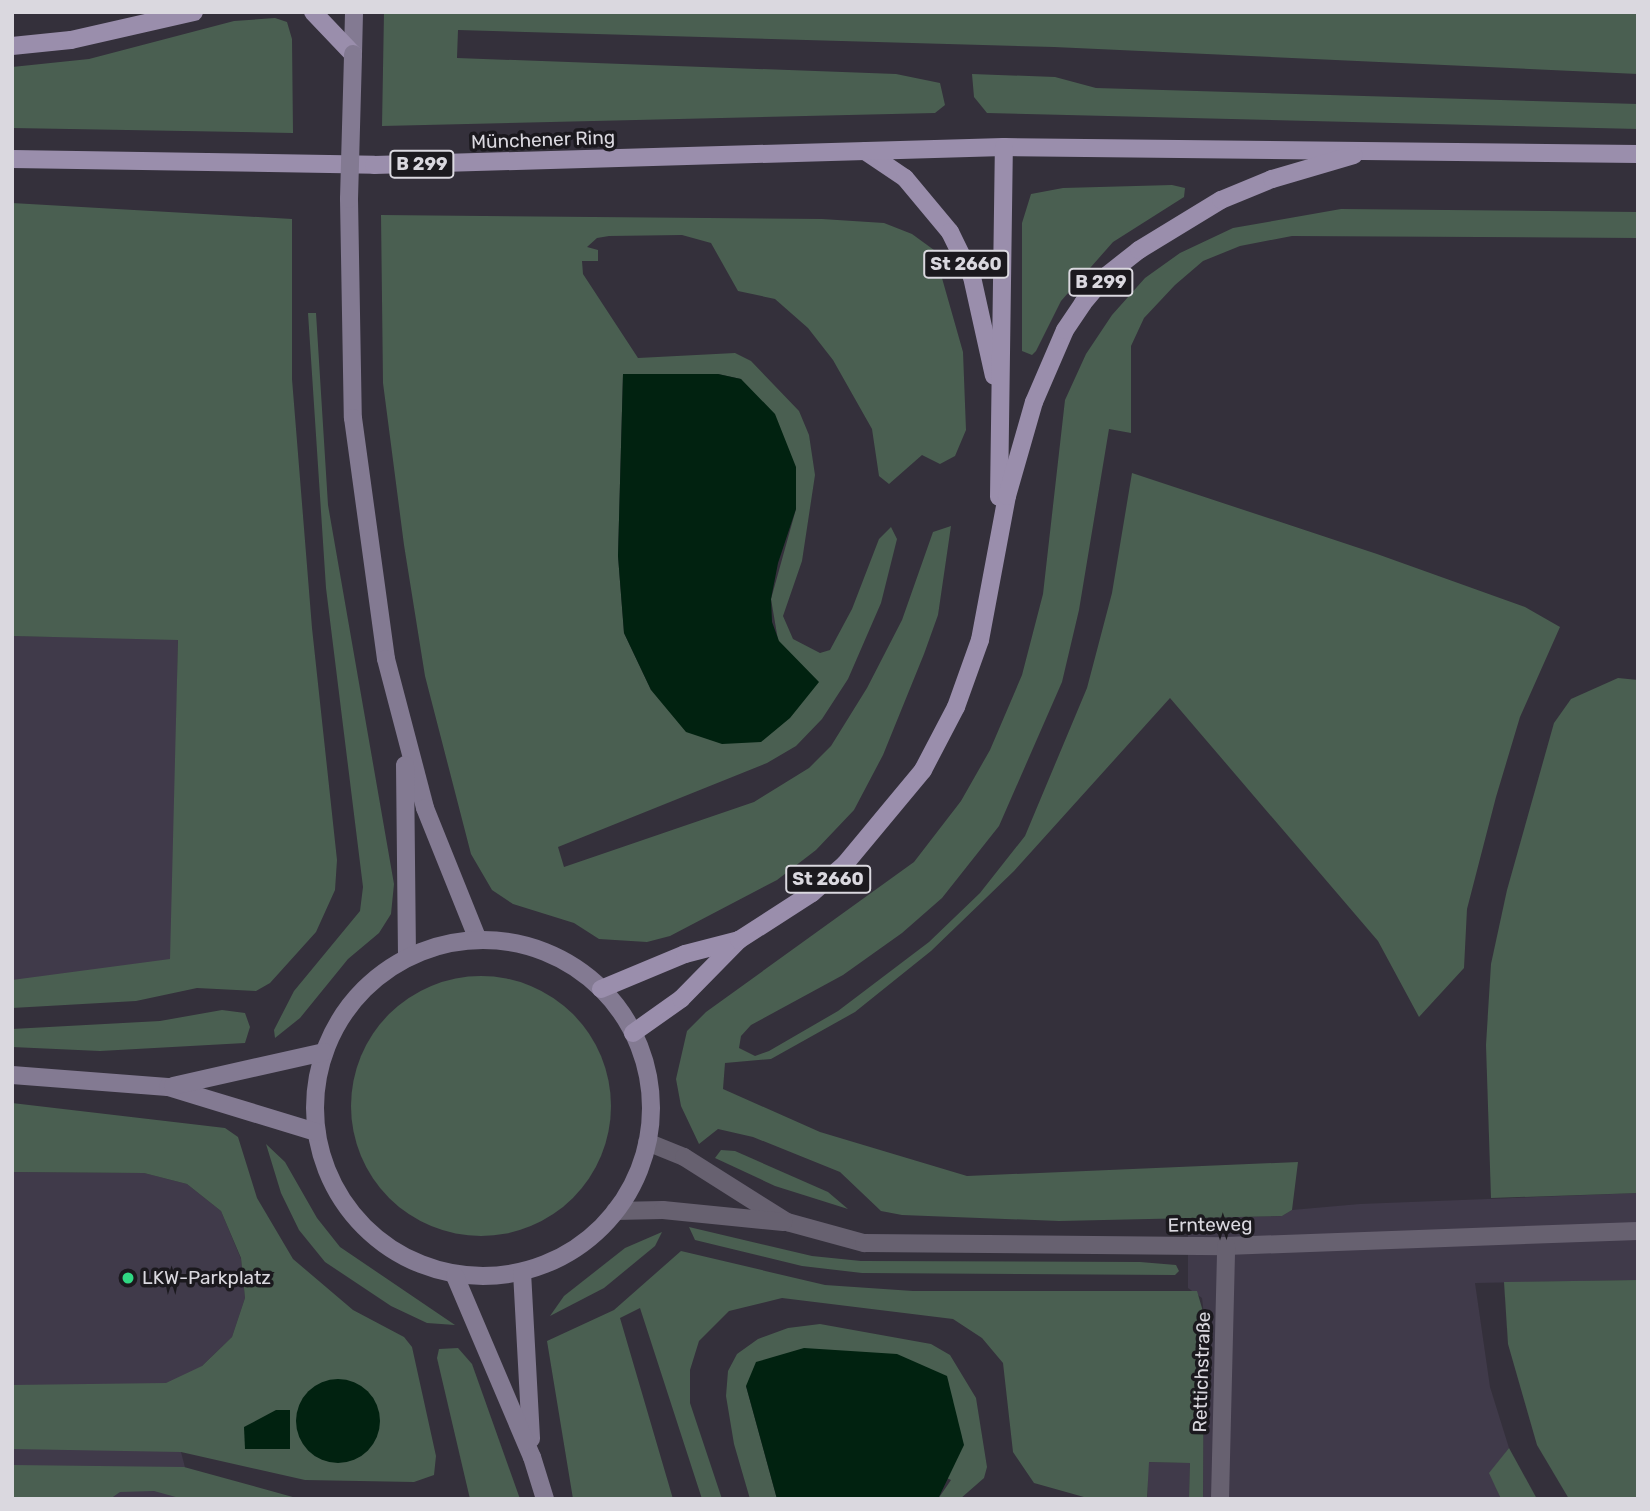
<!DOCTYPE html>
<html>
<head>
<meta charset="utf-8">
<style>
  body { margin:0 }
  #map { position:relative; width:1650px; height:1511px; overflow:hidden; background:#34303b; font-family:Rubik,sans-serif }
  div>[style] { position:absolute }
  .built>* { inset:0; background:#403a4a; transform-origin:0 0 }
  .green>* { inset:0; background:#4a5f51 }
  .round { border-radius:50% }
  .water>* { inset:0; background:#012210 }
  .minor>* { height:18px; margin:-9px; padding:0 9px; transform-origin:9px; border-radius:9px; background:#676170 }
  .secondary>* { height:18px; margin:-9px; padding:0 9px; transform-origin:9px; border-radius:9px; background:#837a92 }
  .secondary>.ring { margin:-9px; padding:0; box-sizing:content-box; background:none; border:18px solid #837a92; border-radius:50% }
  .primary>* { height:18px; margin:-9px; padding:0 9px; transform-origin:9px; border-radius:9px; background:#9a8eac }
  .secondary-bridge>* { height:18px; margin:-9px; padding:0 9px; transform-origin:9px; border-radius:9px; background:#837a92 }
  .dots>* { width:19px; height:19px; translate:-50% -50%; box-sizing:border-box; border:4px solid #1b191e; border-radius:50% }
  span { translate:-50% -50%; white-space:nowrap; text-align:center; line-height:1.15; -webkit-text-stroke:7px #1b191e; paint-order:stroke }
  .shield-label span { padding:2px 5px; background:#1b191e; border:2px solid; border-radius:5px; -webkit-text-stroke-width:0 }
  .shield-label { font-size:18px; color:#dad8df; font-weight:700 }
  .street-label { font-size:19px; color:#dad8df }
  .poi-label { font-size:19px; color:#dad8df }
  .left { translate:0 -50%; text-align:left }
  .frame { position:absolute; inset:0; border:14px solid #dad8df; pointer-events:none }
</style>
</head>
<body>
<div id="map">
  <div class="built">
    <i style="left:12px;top:636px;width:166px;height:344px;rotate:1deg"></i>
    <i style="clip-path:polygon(12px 1172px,144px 1173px,187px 1184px,221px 1211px,241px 1259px,245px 1298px,232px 1337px,202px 1366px,181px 1452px,188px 1479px,209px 1499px,12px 1499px)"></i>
    <i style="clip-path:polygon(1638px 1193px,1638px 1280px,1475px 1283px,1490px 1387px,1509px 1448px,1490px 1473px,1501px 1499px,1203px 1499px,1204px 1315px,1202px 1298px,1188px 1288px,1188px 1219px,1282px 1216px,1292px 1210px,1360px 1204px)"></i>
    <i style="left:1148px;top:1462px;width:42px;height:37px;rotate:1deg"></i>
  </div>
  <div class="green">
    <i style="clip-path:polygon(384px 12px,1638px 12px,1638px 74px,1054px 47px,458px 30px,457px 58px,896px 74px,940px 83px,945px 105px,935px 113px,382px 126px)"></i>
    <i style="clip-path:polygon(275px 18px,287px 22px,292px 39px,293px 133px,12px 128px,12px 67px,89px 59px,234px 21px)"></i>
    <i style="clip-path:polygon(972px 74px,1055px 77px,1096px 88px,1638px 104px,1638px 129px,987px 113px,974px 97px)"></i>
    <i style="clip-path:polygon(1172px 185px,1185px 188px,1184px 197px,1113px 242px,1061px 301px,1036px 351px,1032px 355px,1022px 351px,1022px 223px,1031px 194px,1063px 188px)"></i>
    <i style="clip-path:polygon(12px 203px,292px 219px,292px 379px,312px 628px,337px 860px,335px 890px,316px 932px,270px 983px,256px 991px,197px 988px,136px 1001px,12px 1008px,12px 980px,170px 959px,178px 640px,12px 636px)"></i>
    <i style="clip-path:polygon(1341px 209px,1638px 212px,1638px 238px,1292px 236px,1240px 246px,1203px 261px,1175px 285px,1144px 318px,1131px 346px,1131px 433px,1109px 429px,1079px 610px,1062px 682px,999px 826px,942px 898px,902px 933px,843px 975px,751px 1025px,741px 1036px,739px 1048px,755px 1056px,769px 1051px,838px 1011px,929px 942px,980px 893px,1025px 836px,1087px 688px,1112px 593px,1132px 473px,1377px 554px,1525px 607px,1560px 627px,1520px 717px,1496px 797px,1467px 909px,1464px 968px,1419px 1017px,1378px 941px,1170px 698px,1014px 871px,931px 951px,855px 1012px,771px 1059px,725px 1063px,723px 1089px,820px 1132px,967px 1176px,1298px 1162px,1292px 1210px,1282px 1216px,1059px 1221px,902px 1215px,881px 1211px,840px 1172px,753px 1137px,718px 1129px,699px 1144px,681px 1106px,676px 1079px,687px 1031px,706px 1012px,914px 862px,961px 801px,990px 750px,1022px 675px,1043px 594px,1065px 400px,1086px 354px,1112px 315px,1145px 278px,1180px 253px,1233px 228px)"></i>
    <i style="clip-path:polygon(evenodd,381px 215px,822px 219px,884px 223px,912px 234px,934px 250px,963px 352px,966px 430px,955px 456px,940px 464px,922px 455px,889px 484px,879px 476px,872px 429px,833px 360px,808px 328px,775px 299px,738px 291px,711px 243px,682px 235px,609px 236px,597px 238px,587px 247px,598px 250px,598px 261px,582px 261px,583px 274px,638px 358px,735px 353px,751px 361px,799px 411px,809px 435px,815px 475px,802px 561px,783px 616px,793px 639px,820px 653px,830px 650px,852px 609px,879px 539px,891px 527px,897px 539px,881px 603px,848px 679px,822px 719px,796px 746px,767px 763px,558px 847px,564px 867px,754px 802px,809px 768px,831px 746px,867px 688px,902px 620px,933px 532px,951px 526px,938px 615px,924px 654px,883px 755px,854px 810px,816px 850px,777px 880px,670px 936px,647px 942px,599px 939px,574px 923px,513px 904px,492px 890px,471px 854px,425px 676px,404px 545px,383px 383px,381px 215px,623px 374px,718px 374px,741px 379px,796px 509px,771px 599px,778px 640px,651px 690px,624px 633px,618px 556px,623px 374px)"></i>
    <i style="clip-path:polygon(308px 313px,316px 313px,328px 505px,394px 884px,391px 914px,379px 933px,348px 959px,300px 1018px,275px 1038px,274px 1030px,294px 991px,360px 911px,363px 887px,326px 588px)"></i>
    <i style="clip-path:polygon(1618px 678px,1638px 680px,1638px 1193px,1491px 1198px,1486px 1045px,1491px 964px,1507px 890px,1554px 723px,1571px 699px)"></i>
    <i class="round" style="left:351px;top:976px;width:260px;height:260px"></i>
    <i style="clip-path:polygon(222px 1010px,245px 1013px,250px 1027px,245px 1043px,100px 1051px,12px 1047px,12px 1029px,160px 1021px)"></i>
    <i style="clip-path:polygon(12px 1103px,225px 1128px,238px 1137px,257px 1198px,293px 1259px,353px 1310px,404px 1337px,412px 1347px,436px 1456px,434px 1475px,414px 1482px,305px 1480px,181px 1452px,12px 1449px,12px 1385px,166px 1383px,202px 1366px,232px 1337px,245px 1298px,241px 1258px,221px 1211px,187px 1184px,144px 1173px,12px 1172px)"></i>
    <i style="clip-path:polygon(266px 1144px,285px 1162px,317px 1218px,340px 1247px,455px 1325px,427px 1323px,391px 1306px,325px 1262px,299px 1230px,281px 1193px)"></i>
    <i style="clip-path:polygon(721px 1150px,735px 1151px,828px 1192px,848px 1209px,775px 1186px,715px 1158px)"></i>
    <i style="clip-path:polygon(689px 1227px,812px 1256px,861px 1261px,1140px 1262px,1176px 1265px,1179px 1271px,1175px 1275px,862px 1273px,802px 1266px,695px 1240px)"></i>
    <i style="clip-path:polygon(662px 1232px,655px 1246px,604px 1288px,550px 1316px,564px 1296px,625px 1248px)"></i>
    <i style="clip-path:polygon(681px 1251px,825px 1285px,913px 1291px,1197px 1291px,1204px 1315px,1203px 1499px,1189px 1499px,1190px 1463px,1149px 1462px,1147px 1499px,1091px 1499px,1034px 1483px,1013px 1452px,1003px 1363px,982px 1338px,953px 1319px,782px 1298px,729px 1311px,699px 1341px,690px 1370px,690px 1403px,722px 1499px,702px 1499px,640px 1308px,620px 1318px,673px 1499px,573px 1499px,547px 1341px,614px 1310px)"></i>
    <i style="clip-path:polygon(1638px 1280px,1638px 1499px,1569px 1499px,1537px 1445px,1508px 1344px,1504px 1282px)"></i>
    <i style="clip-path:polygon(820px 1324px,931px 1344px,950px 1355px,976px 1398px,987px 1467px,984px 1478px,960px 1499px,938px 1499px,951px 1480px,746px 1386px,777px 1499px,750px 1499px,734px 1444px,726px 1396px,728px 1371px,737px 1354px,758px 1339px,788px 1328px)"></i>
    <i style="clip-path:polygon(458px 1348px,472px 1364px,520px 1499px,470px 1499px,437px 1358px,439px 1349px)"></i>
    <i style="clip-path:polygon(1509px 1448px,1537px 1499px,1501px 1499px,1489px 1473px)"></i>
    <i style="clip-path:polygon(12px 1465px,184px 1467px,300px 1499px,183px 1499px,154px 1491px,120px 1492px,110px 1499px,12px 1499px)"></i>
  </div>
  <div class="water">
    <i style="clip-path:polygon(623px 374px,718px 374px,741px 379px,775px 414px,796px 467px,796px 509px,778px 563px,771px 599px,772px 622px,779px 641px,819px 682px,790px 718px,761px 742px,722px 744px,686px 732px,651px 690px,624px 633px,618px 556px)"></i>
    <i style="clip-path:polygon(804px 1348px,897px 1354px,947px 1376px,964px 1445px,938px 1499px,777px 1499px,746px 1386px,756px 1362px)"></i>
    <i class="round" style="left:296px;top:1379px;width:84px;height:84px"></i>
    <i style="clip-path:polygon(276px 1410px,290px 1410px,290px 1449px,245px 1449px,244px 1427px)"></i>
  </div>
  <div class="minor">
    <i style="left:647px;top:1142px;width:40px;rotate:22deg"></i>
    <i style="left:684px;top:1157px;width:122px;rotate:32.3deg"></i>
    <i style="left:787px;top:1222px;width:80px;rotate:15.3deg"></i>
    <i style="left:864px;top:1243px;width:362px;rotate:0.5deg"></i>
    <i style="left:1226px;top:1246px;width:412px;rotate:-2.1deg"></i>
    <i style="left:615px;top:1211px;width:48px;rotate:-1.2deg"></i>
    <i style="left:663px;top:1210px;width:121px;rotate:5.7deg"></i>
    <i style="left:1220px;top:1499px;width:253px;rotate:-88.6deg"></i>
  </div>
  <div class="secondary">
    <i style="left:353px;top:54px;width:42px;rotate:-88.6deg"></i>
    <i style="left:349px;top:199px;width:219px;rotate:89deg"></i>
    <i style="left:353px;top:418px;width:243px;rotate:82.2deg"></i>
    <i style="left:386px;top:659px;width:154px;rotate:75.3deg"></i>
    <i style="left:425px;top:808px;width:142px;rotate:68.1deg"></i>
    <i style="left:405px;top:765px;width:193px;rotate:89.4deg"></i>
    <i class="ring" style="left:315px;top:940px;width:318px;height:318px"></i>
    <i style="left:12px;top:1075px;width:156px;rotate:4.4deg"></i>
    <i style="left:168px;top:1087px;width:155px;rotate:16.9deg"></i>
    <i style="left:173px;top:1086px;width:155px;rotate:-12.7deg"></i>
    <i style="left:522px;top:1272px;width:167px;rotate:86.9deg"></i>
    <i style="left:455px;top:1276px;width:197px;rotate:67deg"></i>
    <i style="left:532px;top:1457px;width:44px;rotate:72.8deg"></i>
  </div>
  <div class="primary">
    <i style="left:313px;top:12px;width:58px;rotate:46.4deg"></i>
    <i style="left:12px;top:46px;width:59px;rotate:-5.8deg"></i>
    <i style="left:71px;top:40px;width:126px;rotate:-12.8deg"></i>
    <i style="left:865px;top:151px;width:48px;rotate:34deg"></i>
    <i style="left:905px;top:178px;width:70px;rotate:50.2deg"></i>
    <i style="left:950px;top:232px;width:50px;rotate:63.9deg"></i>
    <i style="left:972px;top:277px;width:101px;rotate:77.5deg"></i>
    <i style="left:12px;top:159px;width:362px;rotate:0.9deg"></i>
    <i style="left:374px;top:165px;width:630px;rotate:-1.64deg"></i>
    <i style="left:1004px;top:147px;width:634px;rotate:0.63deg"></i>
    <i style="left:999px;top:497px;width:350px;rotate:-89.2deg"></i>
    <i style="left:601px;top:989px;width:91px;rotate:-22.6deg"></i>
    <i style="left:685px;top:954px;width:56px;rotate:-14.5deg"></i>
    <i style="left:633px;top:1033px;width:59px;rotate:-35.3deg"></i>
    <i style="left:681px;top:999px;width:83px;rotate:-45.5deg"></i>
    <i style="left:739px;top:940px;width:87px;rotate:-32.8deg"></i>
    <i style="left:812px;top:893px;width:44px;rotate:-41.3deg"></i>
    <i style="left:845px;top:864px;width:122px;rotate:-50.3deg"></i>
    <i style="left:923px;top:770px;width:71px;rotate:-62.4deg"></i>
    <i style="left:956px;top:707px;width:71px;rotate:-70.3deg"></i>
    <i style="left:980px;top:640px;width:147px;rotate:-79.4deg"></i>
    <i style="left:1007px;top:496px;width:98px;rotate:-74deg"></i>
    <i style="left:1034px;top:402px;width:78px;rotate:-66.7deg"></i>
    <i style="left:1065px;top:330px;width:32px;rotate:-56deg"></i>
    <i style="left:1083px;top:303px;width:35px;rotate:-50deg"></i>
    <i style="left:1106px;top:276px;width:42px;rotate:-38.2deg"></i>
    <i style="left:1139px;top:250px;width:96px;rotate:-31.4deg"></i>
    <i style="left:1221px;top:200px;width:55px;rotate:-22.4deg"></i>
    <i style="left:1272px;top:179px;width:85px;rotate:-16.3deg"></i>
  </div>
  <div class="secondary-bridge">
    <i style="left:349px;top:199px;width:145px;rotate:-88.4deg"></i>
  </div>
  <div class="dots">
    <i style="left:128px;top:1278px;background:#30d883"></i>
  </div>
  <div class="shield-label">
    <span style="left:422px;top:164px">B 299</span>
    <span style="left:966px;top:264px">St 2660</span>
    <span style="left:1101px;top:282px">B 299</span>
    <span style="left:828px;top:879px">St 2660</span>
  </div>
  <div class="street-label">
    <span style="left:543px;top:140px;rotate:-2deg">Münchener Ring</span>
    <span style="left:1210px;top:1225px;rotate:-1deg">Ernteweg</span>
    <span style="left:1202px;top:1372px;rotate:-88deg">Rettichstraße</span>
  </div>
  <div class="poi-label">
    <span class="left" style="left:142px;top:1278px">LKW-Parkplatz</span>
  </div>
  <div class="frame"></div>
</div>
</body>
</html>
